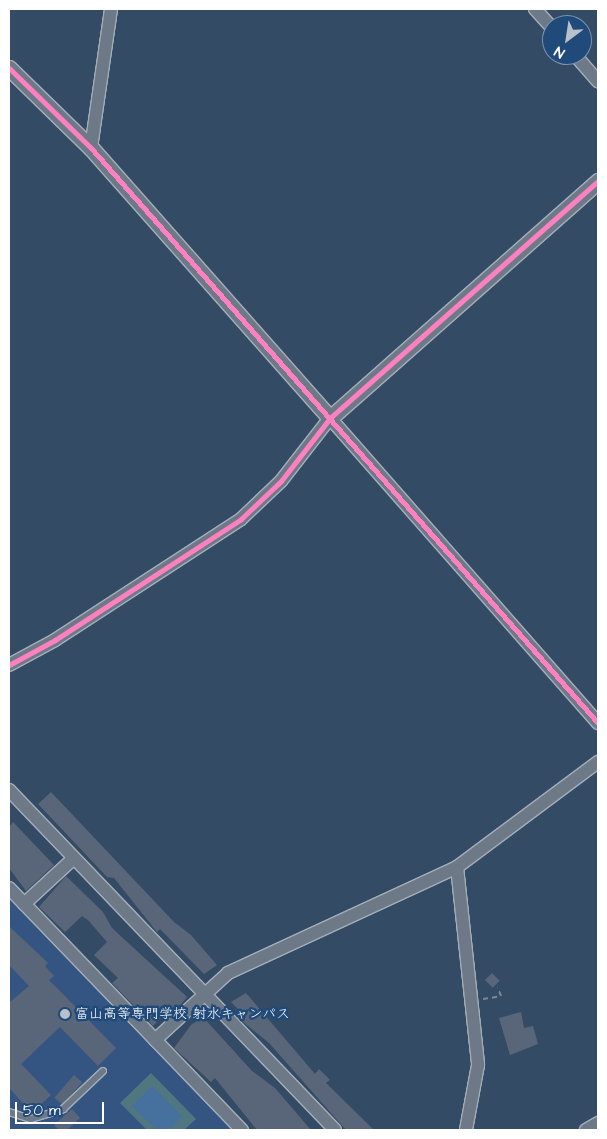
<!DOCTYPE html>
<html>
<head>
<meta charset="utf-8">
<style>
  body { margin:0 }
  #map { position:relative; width:607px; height:1139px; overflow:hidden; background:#344b65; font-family:"Architects Daughter","Klee One",sans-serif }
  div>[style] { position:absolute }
  .built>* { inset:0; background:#345581 }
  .green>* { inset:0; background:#507680 }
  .water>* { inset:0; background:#46719e }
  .building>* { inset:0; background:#59667a; transform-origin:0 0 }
  .path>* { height:2px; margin-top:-1px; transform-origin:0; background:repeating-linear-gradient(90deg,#7e8895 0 5px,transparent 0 9px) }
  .roads { filter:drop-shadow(1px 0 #a4aeba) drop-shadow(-1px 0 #a4aeba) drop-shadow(0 1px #a4aeba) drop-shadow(0 -1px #a4aeba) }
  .service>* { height:6px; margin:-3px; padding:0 3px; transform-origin:3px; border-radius:3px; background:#6d7986 }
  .minor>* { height:12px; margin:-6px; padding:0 6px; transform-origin:6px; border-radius:6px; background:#6d7986 }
  .tertiary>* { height:15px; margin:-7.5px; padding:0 7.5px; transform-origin:7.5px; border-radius:7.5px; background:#6d7986 }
  .cycleway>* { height:5px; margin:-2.5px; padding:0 2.5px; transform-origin:2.5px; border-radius:2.5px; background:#ff80c0 }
  .dots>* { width:14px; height:14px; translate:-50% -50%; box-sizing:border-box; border:2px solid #1f4a7a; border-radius:50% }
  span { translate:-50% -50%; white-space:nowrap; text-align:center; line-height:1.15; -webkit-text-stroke:5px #1f4a7a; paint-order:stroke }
  .poi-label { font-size:14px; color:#fff }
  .left { translate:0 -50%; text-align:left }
  .frame { position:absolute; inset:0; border:10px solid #fff; pointer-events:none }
  .north { position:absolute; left:542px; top:15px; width:50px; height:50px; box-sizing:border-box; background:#1f4a7a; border:1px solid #7992af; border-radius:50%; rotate:211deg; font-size:14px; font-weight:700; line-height:20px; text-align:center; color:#fff }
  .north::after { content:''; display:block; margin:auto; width:18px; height:22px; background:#b8c0c9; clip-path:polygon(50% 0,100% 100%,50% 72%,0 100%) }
  .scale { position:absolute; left:15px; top:1102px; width:89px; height:22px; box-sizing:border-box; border:2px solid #fff; border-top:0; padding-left:6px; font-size:15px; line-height:18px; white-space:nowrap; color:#fff; -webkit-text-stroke:4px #1f4a7a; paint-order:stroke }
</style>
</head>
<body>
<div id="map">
  <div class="built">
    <i style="clip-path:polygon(9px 898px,234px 1130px,9px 1130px)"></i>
  </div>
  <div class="green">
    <i style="clip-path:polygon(151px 1073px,196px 1119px,184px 1130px,147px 1130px,120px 1103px)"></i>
  </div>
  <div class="water">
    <i style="clip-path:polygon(152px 1086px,182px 1116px,169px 1130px,157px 1130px,132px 1106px)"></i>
  </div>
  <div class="building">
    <i style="clip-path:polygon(51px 792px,174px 922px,191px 935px,217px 965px,204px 974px,160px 929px,157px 932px,114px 878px,107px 877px,38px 804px)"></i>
    <i style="clip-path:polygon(13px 822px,54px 865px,26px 891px,9px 868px,9px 827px)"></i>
    <i style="clip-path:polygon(66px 876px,103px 912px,112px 928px,187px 997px,175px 1011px,171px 1007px,153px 1026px,112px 983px,118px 978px,94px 955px,107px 942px,88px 920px,82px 916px,65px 932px,39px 907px)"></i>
    <i style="clip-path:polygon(9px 926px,48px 963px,45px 966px,54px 976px,49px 980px,116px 1048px,98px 1066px,60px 1027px,21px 1064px,51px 1095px,32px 1113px,9px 1088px,9px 1003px,29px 986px,9px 965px)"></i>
    <i style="left:492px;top:973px;width:11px;height:10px;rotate:45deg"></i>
    <i style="clip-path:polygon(246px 993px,315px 1074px,319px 1069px,330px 1080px,326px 1083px,374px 1130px,346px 1130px,269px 1043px,242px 1021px,246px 1017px,231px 1002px)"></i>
    <i style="clip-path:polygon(521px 1012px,524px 1028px,533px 1026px,538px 1044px,510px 1055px,499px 1018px)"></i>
    <i style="clip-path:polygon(203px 1017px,252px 1071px,275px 1088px,311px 1130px,257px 1130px,215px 1078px,211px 1082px,174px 1048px,191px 1025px)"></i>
    <i style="left:74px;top:1075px;width:11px;height:30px;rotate:41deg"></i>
    <i style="clip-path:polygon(72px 1109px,80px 1118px,67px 1130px,59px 1130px,54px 1125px)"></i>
  </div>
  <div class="path">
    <i style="left:483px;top:999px;width:18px;rotate:-9deg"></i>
    <i style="left:501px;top:996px;width:9px;rotate:-111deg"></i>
  </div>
  <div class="roads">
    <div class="service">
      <i style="left:9px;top:1112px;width:23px;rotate:18deg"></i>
      <i style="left:31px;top:1119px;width:34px;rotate:-17deg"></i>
      <i style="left:63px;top:1109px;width:55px;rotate:-43.5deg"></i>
    </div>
    <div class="minor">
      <i style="left:535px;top:9px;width:25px;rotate:48deg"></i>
      <i style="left:575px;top:55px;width:35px;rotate:49deg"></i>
      <i style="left:91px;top:148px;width:140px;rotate:-81.8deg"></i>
      <i style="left:9px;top:665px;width:52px;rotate:-28.5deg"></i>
      <i style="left:55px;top:640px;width:222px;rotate:-33deg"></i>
      <i style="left:241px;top:519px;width:55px;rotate:-43.5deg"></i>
      <i style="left:281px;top:481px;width:80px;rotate:-52.1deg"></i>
      <i style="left:330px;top:418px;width:406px;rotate:48.7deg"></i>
      <i style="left:9px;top:790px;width:471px;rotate:46.2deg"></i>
      <i style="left:457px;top:867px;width:199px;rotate:83.9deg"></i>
      <i style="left:478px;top:1065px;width:66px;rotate:100.5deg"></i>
      <i style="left:9px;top:888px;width:336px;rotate:46.1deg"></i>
      <i style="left:24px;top:904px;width:67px;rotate:-42.6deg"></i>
      <i style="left:155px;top:1040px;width:99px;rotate:-42.5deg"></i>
      <i style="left:228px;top:973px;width:252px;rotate:-24.8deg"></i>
      <i style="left:457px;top:867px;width:176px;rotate:-36.7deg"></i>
      <i style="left:586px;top:1130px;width:14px;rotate:-30deg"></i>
    </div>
    <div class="tertiary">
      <i style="left:9px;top:68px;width:115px;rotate:44.3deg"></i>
      <i style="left:91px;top:148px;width:361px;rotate:48.5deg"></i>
      <i style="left:330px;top:418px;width:358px;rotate:-41.5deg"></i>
    </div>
  </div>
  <div class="cycleway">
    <i style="left:9px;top:68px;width:115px;rotate:44.3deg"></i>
    <i style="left:91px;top:148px;width:767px;rotate:48.6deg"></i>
    <i style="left:9px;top:665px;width:52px;rotate:-28.5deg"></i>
    <i style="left:55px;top:640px;width:222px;rotate:-33deg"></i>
    <i style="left:241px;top:519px;width:55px;rotate:-43.5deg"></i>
    <i style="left:281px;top:481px;width:80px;rotate:-52.1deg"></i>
    <i style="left:330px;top:418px;width:358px;rotate:-41.5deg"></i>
  </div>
  <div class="dots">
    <i style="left:65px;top:1014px;background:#b8c0c9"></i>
  </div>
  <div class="poi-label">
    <span class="left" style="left:75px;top:1014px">富山高等専門学校 射水キャンパス</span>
  </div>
  <div class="frame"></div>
  <div class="north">N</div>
  <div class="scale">50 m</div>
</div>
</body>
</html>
